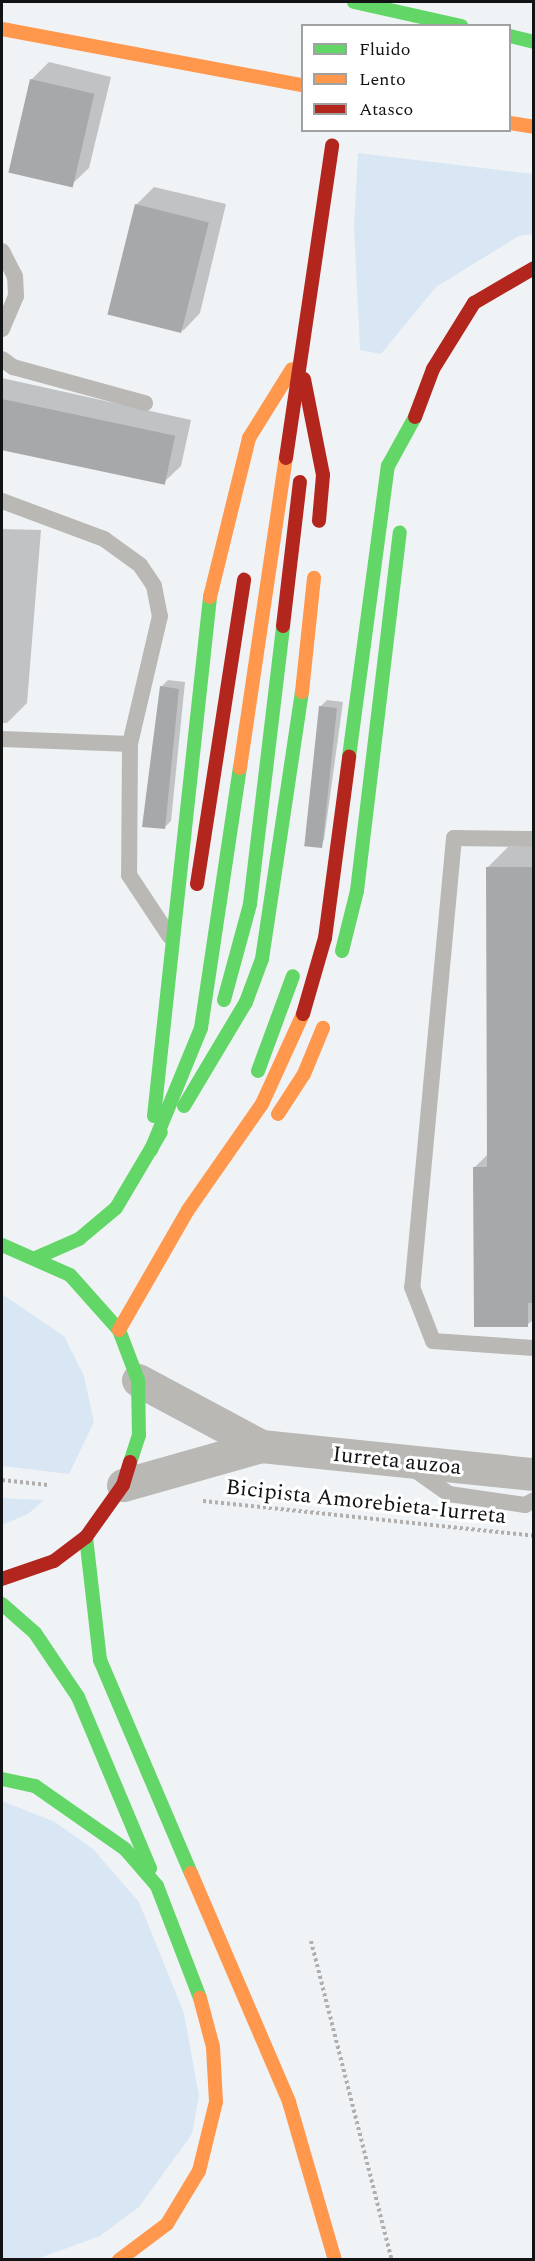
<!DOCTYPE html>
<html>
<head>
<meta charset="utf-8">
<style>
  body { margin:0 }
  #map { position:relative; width:535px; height:2261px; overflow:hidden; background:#f0f3f6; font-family:Spectral,serif }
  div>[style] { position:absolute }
  .green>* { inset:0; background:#d9e6f4 }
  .shadow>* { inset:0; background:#0003 }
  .building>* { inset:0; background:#a6a8aa; transform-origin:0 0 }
  .path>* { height:4px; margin-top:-2px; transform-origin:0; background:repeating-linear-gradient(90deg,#b0afae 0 3px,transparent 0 6px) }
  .lane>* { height:16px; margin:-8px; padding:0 8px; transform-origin:8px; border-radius:8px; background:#bab8b5 }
  .street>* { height:33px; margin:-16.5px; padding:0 16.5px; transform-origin:16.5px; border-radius:16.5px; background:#bab8b5 }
  .fast>* { height:14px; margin:-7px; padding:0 7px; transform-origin:7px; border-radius:7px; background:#63d668 }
  .slow>* { height:14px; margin:-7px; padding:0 7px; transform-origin:7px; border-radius:7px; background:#ff974d }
  .jam>* { height:14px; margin:-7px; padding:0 7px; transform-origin:7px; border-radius:7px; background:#b3261e }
  span { translate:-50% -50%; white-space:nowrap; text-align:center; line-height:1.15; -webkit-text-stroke:6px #fff; paint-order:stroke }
  .street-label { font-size:22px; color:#111314 }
  .frame { position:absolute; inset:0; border:3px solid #111314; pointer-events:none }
  .legend { position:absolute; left:301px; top:24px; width:210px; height:108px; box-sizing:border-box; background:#fff; border:2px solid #a0a1a1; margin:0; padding:8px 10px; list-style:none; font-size:18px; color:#111314 }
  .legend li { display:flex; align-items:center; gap:12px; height:30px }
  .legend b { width:30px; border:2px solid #a0a1a1 }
</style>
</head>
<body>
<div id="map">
  <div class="green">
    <i style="clip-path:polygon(358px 153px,533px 174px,533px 234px,519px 236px,436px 287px,381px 354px,360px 350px,354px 227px)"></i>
    <i style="clip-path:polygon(2px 1294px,64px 1336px,84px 1376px,94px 1422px,69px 1474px,2px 1466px)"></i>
    <i style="clip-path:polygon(2px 1498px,44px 1500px,28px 1514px,2px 1525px)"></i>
    <i style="clip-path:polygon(2px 1801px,55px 1822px,93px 1849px,139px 1902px,184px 2013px,199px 2096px,192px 2134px,139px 2207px,100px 2236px,37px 2259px,2px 2259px)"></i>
  </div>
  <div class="shadow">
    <i style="clip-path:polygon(49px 62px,111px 77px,89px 168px,71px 185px,31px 80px)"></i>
    <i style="clip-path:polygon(154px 187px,226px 204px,200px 313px,183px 331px,136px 205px)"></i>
    <i style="clip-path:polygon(2px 378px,191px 420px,181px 466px,163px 483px,2px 448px)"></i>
    <i style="clip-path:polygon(2px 529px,41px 530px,27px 703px,7px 723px,2px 723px)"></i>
    <i style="clip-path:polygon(168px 680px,185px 682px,171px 821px,164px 828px,161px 687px)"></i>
    <i style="clip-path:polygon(327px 700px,343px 702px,324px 840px,317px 847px,320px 707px)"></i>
    <i style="clip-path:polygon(508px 847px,534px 847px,534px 1319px,527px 1325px,475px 1167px,489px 1153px,488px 867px)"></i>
  </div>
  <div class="building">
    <i style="left:30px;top:79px;width:66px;height:96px;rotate:13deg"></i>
    <i style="left:135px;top:204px;width:76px;height:114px;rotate:14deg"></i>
    <i style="left:2px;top:399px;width:177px;height:50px;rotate:12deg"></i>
    <i style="clip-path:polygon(160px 686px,179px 689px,165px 829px,142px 827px)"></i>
    <i style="left:319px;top:706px;width:18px;height:141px;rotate:6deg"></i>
    <i style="clip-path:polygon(486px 867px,534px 867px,534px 1303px,528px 1303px,528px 1327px,474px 1327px,473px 1167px,487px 1167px)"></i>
  </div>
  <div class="path">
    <i style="left:2px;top:1480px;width:46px;rotate:6.2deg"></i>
    <i style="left:203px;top:1501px;width:333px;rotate:6deg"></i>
    <i style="left:311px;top:1941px;width:329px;rotate:75.8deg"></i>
  </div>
  <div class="lane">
    <i style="left:2px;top:251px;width:28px;rotate:63deg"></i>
    <i style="left:15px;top:276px;width:20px;rotate:87deg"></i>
    <i style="left:16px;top:296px;width:36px;rotate:113deg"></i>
    <i style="left:2px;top:359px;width:14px;rotate:36deg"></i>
    <i style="left:13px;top:367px;width:137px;rotate:15.3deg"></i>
    <i style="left:2px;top:501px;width:109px;rotate:20.4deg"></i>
    <i style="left:104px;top:539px;width:44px;rotate:35.8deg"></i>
    <i style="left:140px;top:565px;width:25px;rotate:56deg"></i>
    <i style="left:154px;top:586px;width:31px;rotate:79deg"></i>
    <i style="left:160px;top:616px;width:131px;rotate:103.2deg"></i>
    <i style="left:130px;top:744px;width:128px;rotate:-177.8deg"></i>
    <i style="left:130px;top:744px;width:131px;rotate:90.4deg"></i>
    <i style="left:129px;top:875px;width:74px;rotate:56.5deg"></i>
    <i style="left:534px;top:839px;width:80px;rotate:-179.3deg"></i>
    <i style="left:454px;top:838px;width:451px;rotate:95.3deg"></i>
    <i style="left:412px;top:1287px;width:58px;rotate:68.7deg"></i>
    <i style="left:433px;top:1341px;width:101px;rotate:4deg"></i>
    <i style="left:412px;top:1468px;width:45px;rotate:35.1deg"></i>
    <i style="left:449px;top:1494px;width:77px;rotate:8.2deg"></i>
    <i style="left:525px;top:1505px;width:10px;rotate:-29deg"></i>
  </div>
  <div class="street">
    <i style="left:138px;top:1380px;width:140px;rotate:28.2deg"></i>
    <i style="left:261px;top:1446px;width:274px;rotate:5.9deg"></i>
    <i style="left:123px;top:1485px;width:143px;rotate:-15.8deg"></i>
  </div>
  <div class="fast">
    <i style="left:354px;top:2px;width:110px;rotate:12.6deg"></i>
    <i style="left:510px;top:36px;width:25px;rotate:14deg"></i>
    <i style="left:349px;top:757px;width:294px;rotate:-82.4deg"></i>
    <i style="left:388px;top:466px;width:56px;rotate:-61.1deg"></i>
    <i style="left:342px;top:951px;width:62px;rotate:-76deg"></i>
    <i style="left:357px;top:891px;width:361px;rotate:-83.2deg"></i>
    <i style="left:224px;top:1000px;width:99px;rotate:-74.8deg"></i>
    <i style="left:250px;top:904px;width:280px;rotate:-83.2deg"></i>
    <i style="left:258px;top:1071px;width:101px;rotate:-69.8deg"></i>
    <i style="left:184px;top:1106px;width:121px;rotate:-59.2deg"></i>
    <i style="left:246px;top:1002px;width:46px;rotate:-69.6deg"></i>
    <i style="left:262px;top:959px;width:270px;rotate:-81.5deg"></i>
    <i style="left:154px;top:1116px;width:522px;rotate:-83.84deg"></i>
    <i style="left:151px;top:1150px;width:132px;rotate:-67.7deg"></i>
    <i style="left:201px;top:1028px;width:263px;rotate:-81.5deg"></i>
    <i style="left:2px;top:1245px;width:74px;rotate:23.8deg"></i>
    <i style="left:70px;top:1275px;width:74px;rotate:48.3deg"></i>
    <i style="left:119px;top:1330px;width:53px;rotate:69.2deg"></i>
    <i style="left:138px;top:1380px;width:55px;rotate:89deg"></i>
    <i style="left:139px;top:1435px;width:28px;rotate:108deg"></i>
    <i style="left:38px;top:1257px;width:45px;rotate:-23.7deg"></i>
    <i style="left:79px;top:1239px;width:48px;rotate:-40deg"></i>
    <i style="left:116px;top:1208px;width:88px;rotate:-59.4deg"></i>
    <i style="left:86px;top:1537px;width:124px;rotate:83.5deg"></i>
    <i style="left:100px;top:1660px;width:232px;rotate:66.9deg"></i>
    <i style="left:2px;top:1604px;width:44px;rotate:41.3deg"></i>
    <i style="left:35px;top:1633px;width:77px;rotate:56.1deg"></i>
    <i style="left:78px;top:1697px;width:186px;rotate:67.2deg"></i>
    <i style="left:2px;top:1779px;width:34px;rotate:12deg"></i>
    <i style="left:35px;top:1786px;width:110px;rotate:35deg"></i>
    <i style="left:125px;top:1849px;width:49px;rotate:49.1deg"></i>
    <i style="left:157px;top:1886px;width:120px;rotate:69deg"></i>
  </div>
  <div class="slow">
    <i style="left:2px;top:29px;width:305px;rotate:10.6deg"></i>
    <i style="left:510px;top:123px;width:24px;rotate:9deg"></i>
    <i style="left:210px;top:597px;width:164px;rotate:-76.2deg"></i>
    <i style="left:249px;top:438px;width:81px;rotate:-58.1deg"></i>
    <i style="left:302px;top:692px;width:115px;rotate:-84deg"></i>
    <i style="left:240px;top:768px;width:313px;rotate:-81.6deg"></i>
    <i style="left:278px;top:1114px;width:48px;rotate:-57deg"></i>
    <i style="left:304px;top:1074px;width:50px;rotate:-67.6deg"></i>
    <i style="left:119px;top:1330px;width:138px;rotate:-60.1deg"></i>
    <i style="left:188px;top:1210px;width:129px;rotate:-55.1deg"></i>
    <i style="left:262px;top:1104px;width:99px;rotate:-65.5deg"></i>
    <i style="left:191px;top:1873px;width:249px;rotate:66.8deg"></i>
    <i style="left:289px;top:2102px;width:165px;rotate:73.8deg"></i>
    <i style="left:119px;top:2260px;width:60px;rotate:-36.9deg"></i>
    <i style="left:167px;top:2224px;width:62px;rotate:-58.9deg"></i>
    <i style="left:199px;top:2171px;width:71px;rotate:-76.2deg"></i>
    <i style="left:216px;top:2102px;width:55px;rotate:-93.1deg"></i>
    <i style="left:213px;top:2047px;width:51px;rotate:-104.9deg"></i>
  </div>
  <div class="jam">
    <i style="left:304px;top:379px;width:98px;rotate:78.8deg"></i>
    <i style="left:323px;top:475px;width:46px;rotate:95deg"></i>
    <i style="left:415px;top:417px;width:51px;rotate:-69.4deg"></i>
    <i style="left:433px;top:369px;width:78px;rotate:-58.2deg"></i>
    <i style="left:474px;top:303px;width:69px;rotate:-30.3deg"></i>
    <i style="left:286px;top:458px;width:316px;rotate:-81.6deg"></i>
    <i style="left:283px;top:626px;width:145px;rotate:-83.3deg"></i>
    <i style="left:197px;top:884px;width:308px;rotate:-81.2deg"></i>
    <i style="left:303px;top:1014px;width:79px;rotate:-73.9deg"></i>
    <i style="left:325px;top:938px;width:183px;rotate:-82.4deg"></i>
    <i style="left:2px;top:1579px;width:55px;rotate:-19.1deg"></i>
    <i style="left:54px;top:1561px;width:40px;rotate:-37deg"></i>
    <i style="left:86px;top:1537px;width:64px;rotate:-54.6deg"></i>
    <i style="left:123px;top:1485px;width:24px;rotate:-73deg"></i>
  </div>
  <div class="street-label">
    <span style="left:397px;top:1461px;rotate:6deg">Iurreta auzoa</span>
    <span style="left:366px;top:1502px;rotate:6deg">Bicipista Amorebieta-Iurreta</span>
  </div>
  <div class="frame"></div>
  <ul class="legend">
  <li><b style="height:8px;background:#63d668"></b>Fluido</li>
  <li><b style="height:8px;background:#ff974d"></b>Lento</li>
  <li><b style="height:8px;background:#b3261e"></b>Atasco</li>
  </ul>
</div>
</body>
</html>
